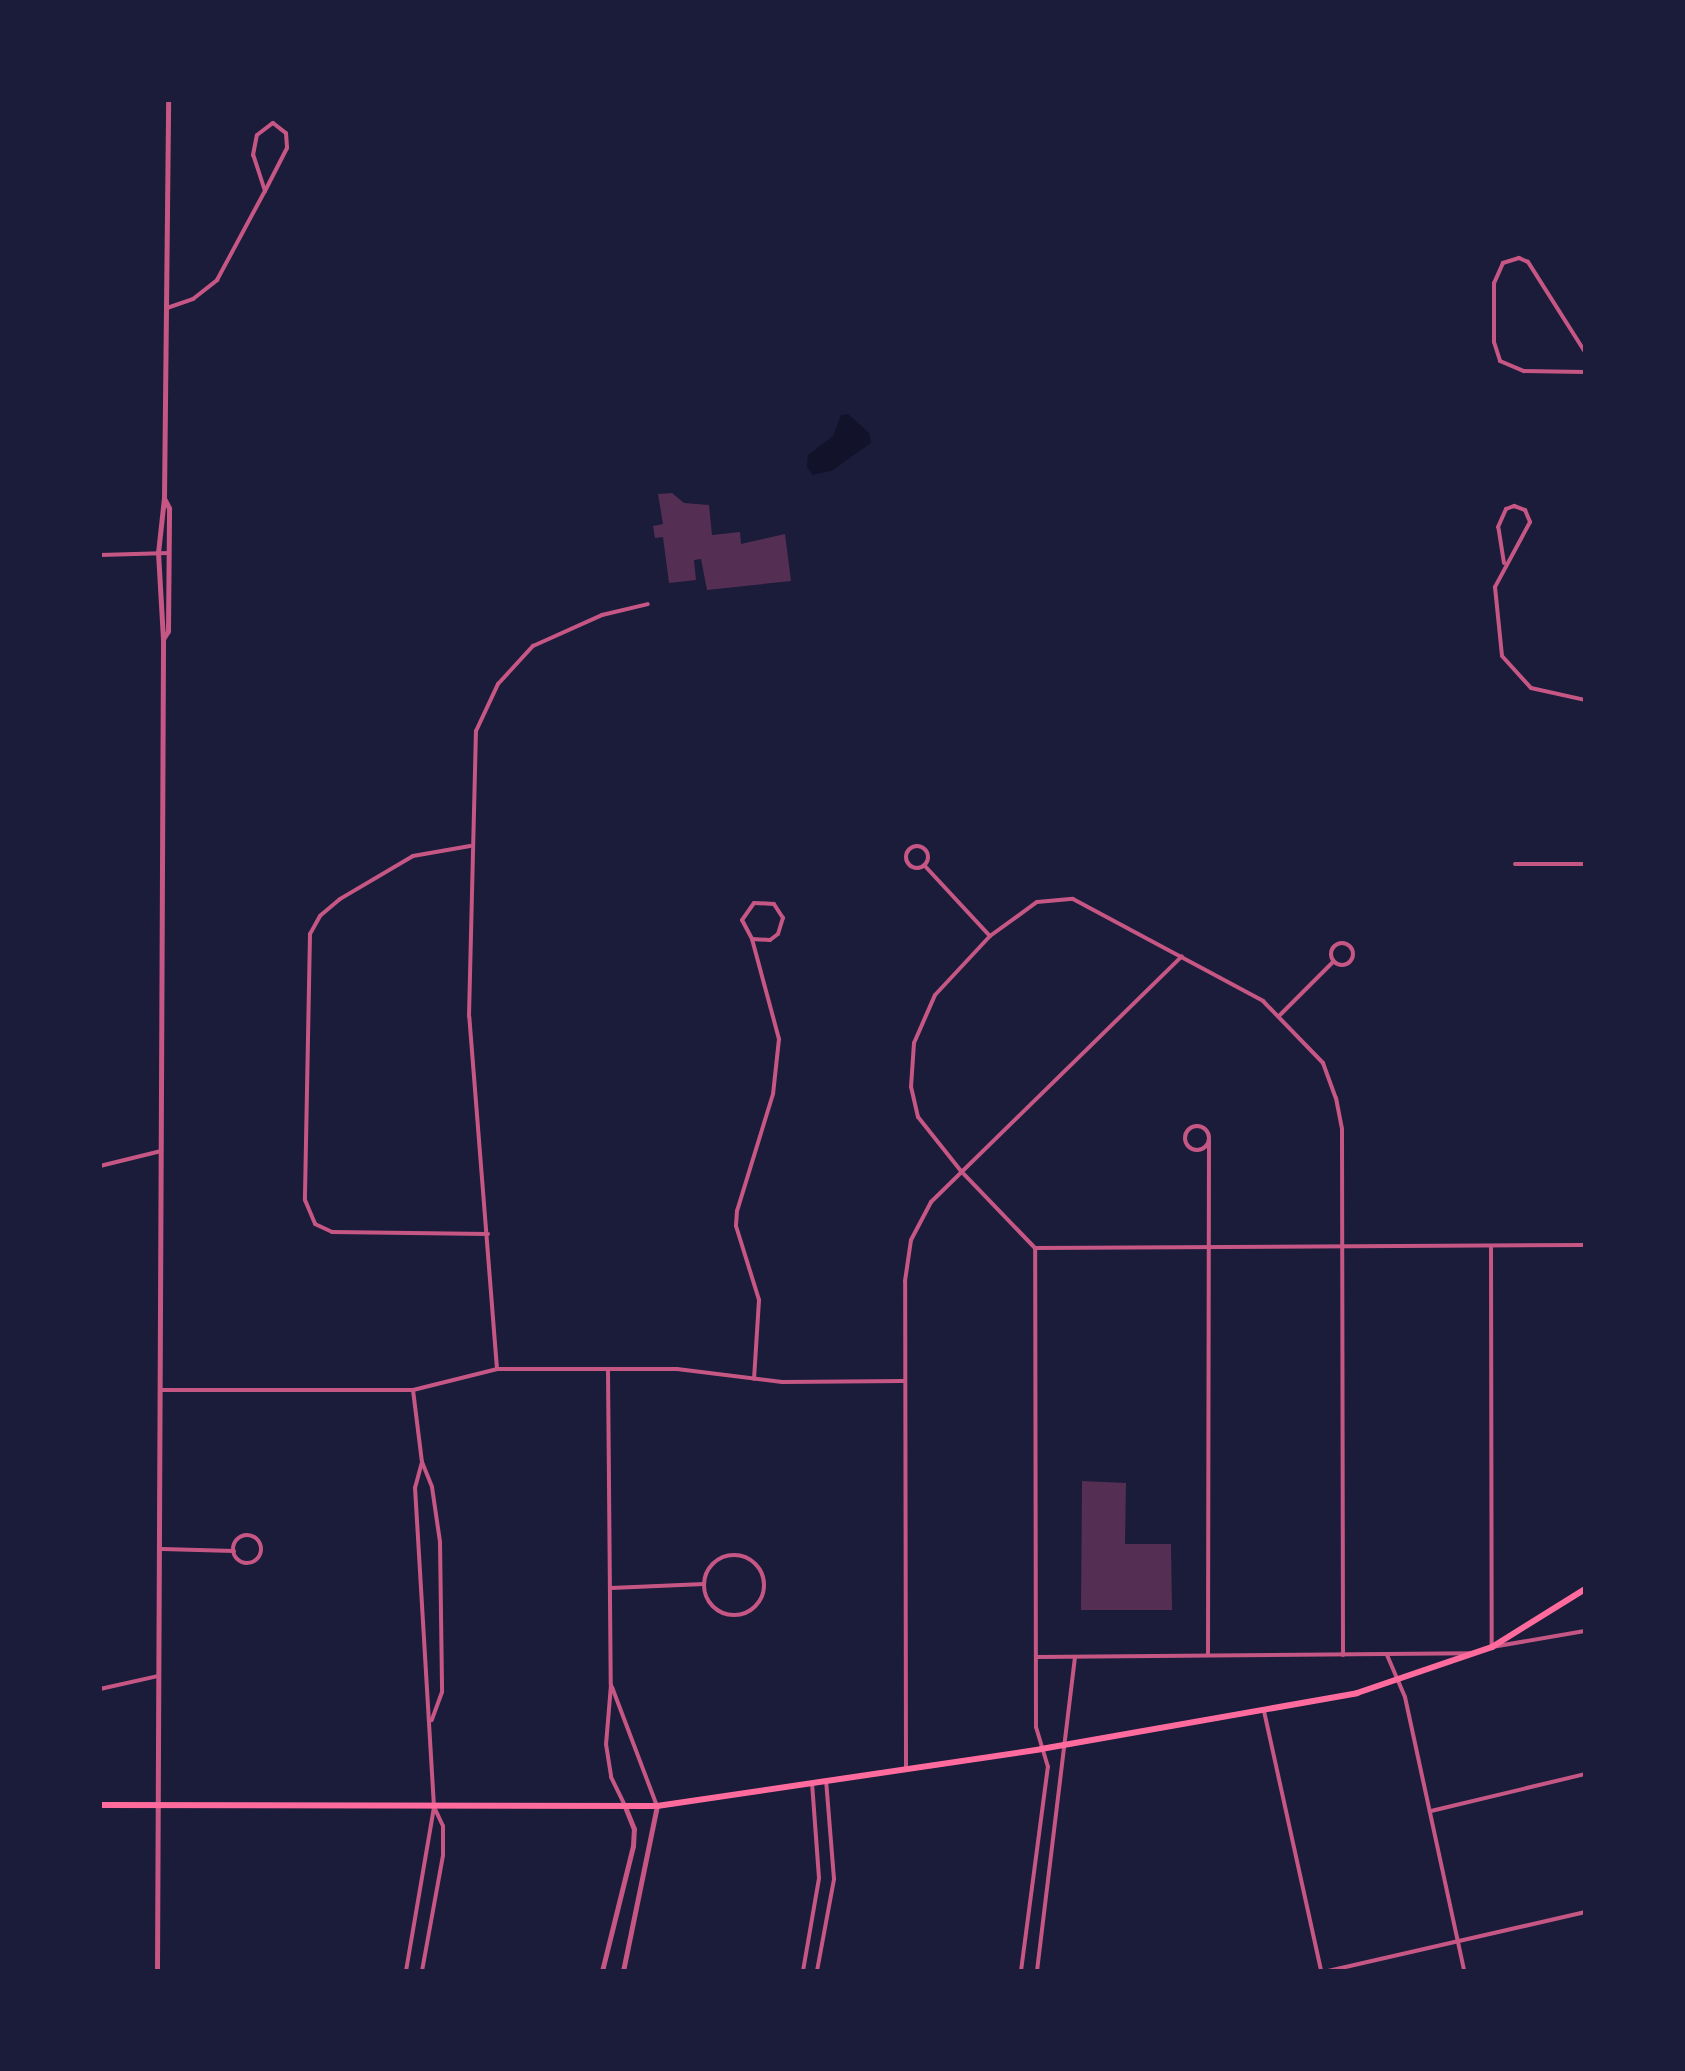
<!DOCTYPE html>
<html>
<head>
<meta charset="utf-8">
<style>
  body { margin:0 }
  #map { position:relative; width:1685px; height:2071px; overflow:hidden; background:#1b1b3a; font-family:"Open Sans",sans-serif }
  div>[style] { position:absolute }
  .water>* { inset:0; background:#12122b }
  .building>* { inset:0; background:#542f53 }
  .minor>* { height:4px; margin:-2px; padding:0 2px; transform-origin:2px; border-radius:2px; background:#c65784 }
  .minor>.ring { margin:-2px; padding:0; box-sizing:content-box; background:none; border:4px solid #c65784; border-radius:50% }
  .tertiary>* { height:5px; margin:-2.5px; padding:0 2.5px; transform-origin:2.5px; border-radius:2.5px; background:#c65784 }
  .secondary>* { height:6px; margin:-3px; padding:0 3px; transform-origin:3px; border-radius:3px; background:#ff6b9d }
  span { translate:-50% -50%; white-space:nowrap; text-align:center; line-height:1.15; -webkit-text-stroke:7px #1b1b3a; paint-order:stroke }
  .frame { position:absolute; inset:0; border:102px solid #1b1b3a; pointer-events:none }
</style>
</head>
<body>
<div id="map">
  <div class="water">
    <i style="clip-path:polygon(841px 415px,848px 414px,869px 433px,871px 443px,831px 471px,813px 475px,807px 467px,808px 455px,833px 436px)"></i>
  </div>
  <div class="building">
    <i style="clip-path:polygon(672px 493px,684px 503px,709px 505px,712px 535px,740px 532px,741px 544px,785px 534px,791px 581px,707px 590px,701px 559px,694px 560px,696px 580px,669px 583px,663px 537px,655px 538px,653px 526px,663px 524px,658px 494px)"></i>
    <i style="clip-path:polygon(1082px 1481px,1126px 1483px,1125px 1544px,1171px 1544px,1172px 1610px,1081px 1610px)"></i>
  </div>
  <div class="minor">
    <i style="left:273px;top:123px;width:16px;rotate:38deg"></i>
    <i style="left:286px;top:133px;width:15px;rotate:86deg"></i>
    <i style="left:287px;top:148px;width:48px;rotate:117.1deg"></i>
    <i style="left:265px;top:191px;width:38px;rotate:-108deg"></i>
    <i style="left:253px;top:155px;width:20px;rotate:-79deg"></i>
    <i style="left:257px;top:135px;width:20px;rotate:-37deg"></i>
    <i style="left:167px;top:308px;width:28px;rotate:-19deg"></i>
    <i style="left:193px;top:299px;width:31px;rotate:-38deg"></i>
    <i style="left:217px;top:280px;width:101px;rotate:-61.7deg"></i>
    <i style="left:1585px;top:352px;width:107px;rotate:-122.3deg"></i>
    <i style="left:1528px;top:262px;width:10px;rotate:-156deg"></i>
    <i style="left:1519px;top:258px;width:17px;rotate:163deg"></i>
    <i style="left:1503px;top:263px;width:22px;rotate:114deg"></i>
    <i style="left:1494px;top:283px;width:59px;rotate:90deg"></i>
    <i style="left:1494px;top:342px;width:20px;rotate:72deg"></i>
    <i style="left:1500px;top:361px;width:26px;rotate:23deg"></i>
    <i style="left:1524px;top:371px;width:61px;rotate:0.9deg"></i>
    <i style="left:100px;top:555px;width:69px;rotate:-1.7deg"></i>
    <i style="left:1504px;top:563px;width:36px;rotate:-99deg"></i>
    <i style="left:1498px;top:527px;width:20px;rotate:-66deg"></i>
    <i style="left:1506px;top:509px;width:9px;rotate:-21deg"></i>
    <i style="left:1514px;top:506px;width:12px;rotate:20deg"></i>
    <i style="left:1525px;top:510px;width:13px;rotate:67deg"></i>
    <i style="left:1530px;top:522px;width:74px;rotate:118.3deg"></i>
    <i style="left:1495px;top:587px;width:69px;rotate:84.2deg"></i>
    <i style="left:1502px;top:656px;width:43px;rotate:47.8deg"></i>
    <i style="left:1531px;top:688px;width:55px;rotate:12.5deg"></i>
    <i style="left:470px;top:846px;width:58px;rotate:170deg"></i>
    <i style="left:413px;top:856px;width:85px;rotate:149.5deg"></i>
    <i style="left:340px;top:899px;width:26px;rotate:140deg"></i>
    <i style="left:320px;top:916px;width:21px;rotate:119deg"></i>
    <i style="left:310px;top:934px;width:266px;rotate:91.1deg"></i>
    <i style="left:305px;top:1200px;width:26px;rotate:67deg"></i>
    <i style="left:315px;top:1224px;width:19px;rotate:25deg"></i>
    <i style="left:332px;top:1232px;width:156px;rotate:0.7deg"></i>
    <i class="ring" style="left:906px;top:846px;width:18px;height:18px"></i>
    <i style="left:1515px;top:864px;width:70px"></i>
    <i style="left:924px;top:865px;width:97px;rotate:47.1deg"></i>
    <i style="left:752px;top:939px;width:18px;rotate:3deg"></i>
    <i style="left:770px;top:940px;width:10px;rotate:-37deg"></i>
    <i style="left:778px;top:934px;width:17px;rotate:-73deg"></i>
    <i style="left:783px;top:918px;width:17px;rotate:-123deg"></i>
    <i style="left:774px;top:904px;width:20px;rotate:-177deg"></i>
    <i style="left:754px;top:903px;width:21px;rotate:125deg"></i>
    <i style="left:742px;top:920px;width:21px;rotate:62deg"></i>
    <i style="left:752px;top:939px;width:104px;rotate:74.9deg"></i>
    <i style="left:779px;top:1039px;width:55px;rotate:96.2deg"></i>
    <i style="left:773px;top:1094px;width:122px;rotate:107.1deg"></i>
    <i style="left:737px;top:1211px;width:15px;rotate:94deg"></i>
    <i style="left:736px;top:1226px;width:77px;rotate:72.7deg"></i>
    <i style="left:759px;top:1300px;width:79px;rotate:93.6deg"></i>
    <i class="ring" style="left:1331px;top:943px;width:18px;height:18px"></i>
    <i style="left:1280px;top:1015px;width:76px;rotate:-45deg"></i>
    <i class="ring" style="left:1185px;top:1126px;width:20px;height:20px"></i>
    <i style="left:100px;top:1166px;width:63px;rotate:-13.8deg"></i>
    <i style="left:1491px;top:1246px;width:401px;rotate:89.9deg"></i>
    <i style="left:1492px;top:1647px;width:94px;rotate:-9.8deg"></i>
    <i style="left:1035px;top:1248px;width:107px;rotate:-133.9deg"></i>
    <i style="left:961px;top:1171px;width:69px;rotate:-128.5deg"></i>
    <i style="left:918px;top:1117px;width:31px;rotate:-103deg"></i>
    <i style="left:911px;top:1087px;width:44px;rotate:-86.1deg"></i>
    <i style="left:914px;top:1043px;width:52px;rotate:-66.4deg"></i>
    <i style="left:935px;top:995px;width:81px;rotate:-47deg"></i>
    <i style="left:990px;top:936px;width:58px;rotate:-35.9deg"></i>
    <i style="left:1037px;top:902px;width:36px;rotate:-5deg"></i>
    <i style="left:1073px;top:899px;width:216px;rotate:28.2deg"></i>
    <i style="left:1263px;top:1001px;width:86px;rotate:45.9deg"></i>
    <i style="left:1323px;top:1063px;width:37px;rotate:70deg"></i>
    <i style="left:1336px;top:1098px;width:32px;rotate:79deg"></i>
    <i style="left:1342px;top:1129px;width:526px;rotate:89.89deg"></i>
    <i style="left:1035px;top:1248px;width:550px;rotate:-0.31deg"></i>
    <i style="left:497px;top:1369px;width:354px;rotate:-94.5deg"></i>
    <i style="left:469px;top:1016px;width:285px;rotate:-88.6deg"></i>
    <i style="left:476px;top:731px;width:52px;rotate:-64.9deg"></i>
    <i style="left:498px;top:684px;width:52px;rotate:-47.4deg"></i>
    <i style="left:533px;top:646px;width:76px;rotate:-24.2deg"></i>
    <i style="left:602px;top:615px;width:47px;rotate:-13.4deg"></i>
    <i style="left:608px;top:1370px;width:315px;rotate:89.5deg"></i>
    <i style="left:611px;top:1685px;width:59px;rotate:94.8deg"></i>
    <i style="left:606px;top:1744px;width:33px;rotate:81deg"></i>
    <i style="left:611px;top:1777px;width:30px;rotate:64deg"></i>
    <i style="left:162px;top:1390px;width:251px"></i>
    <i style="left:413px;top:1390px;width:87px;rotate:-14deg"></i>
    <i style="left:497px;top:1369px;width:180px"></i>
    <i style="left:677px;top:1369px;width:106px;rotate:7.1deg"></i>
    <i style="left:782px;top:1382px;width:122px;rotate:-0.5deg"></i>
    <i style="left:413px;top:1390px;width:73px;rotate:82.9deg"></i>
    <i style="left:422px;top:1462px;width:27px;rotate:68deg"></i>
    <i style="left:432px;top:1487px;width:56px;rotate:81.7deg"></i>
    <i style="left:440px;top:1542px;width:150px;rotate:89.2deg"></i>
    <i style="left:442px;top:1692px;width:30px;rotate:110deg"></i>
    <i class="ring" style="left:233px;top:1535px;width:24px;height:24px"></i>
    <i style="left:162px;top:1549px;width:72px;rotate:1.6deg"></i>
    <i class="ring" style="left:704px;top:1555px;width:56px;height:56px"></i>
    <i style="left:611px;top:1588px;width:93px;rotate:-2.5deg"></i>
    <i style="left:1208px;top:1655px;width:515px;rotate:-89.89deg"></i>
    <i style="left:1387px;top:1655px;width:46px;rotate:66.8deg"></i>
    <i style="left:1405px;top:1697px;width:280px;rotate:77.8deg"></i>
    <i style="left:1036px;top:1657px;width:435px;rotate:-0.5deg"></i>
    <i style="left:612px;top:1687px;width:127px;rotate:69.3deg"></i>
    <i style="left:100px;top:1689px;width:59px;rotate:-12.6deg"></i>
    <i style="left:1264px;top:1711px;width:266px;rotate:77.6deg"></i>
    <i style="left:906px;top:1767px;width:486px;rotate:-90.1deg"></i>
    <i style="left:905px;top:1281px;width:41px;rotate:-81.7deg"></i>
    <i style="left:911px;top:1240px;width:43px;rotate:-62.2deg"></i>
    <i style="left:931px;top:1202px;width:351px;rotate:-44.4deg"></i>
    <i style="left:1431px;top:1811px;width:158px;rotate:-13.5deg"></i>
    <i style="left:406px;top:1971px;width:166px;rotate:-80.3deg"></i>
    <i style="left:434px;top:1807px;width:320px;rotate:-93.4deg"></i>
    <i style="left:415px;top:1488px;width:27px;rotate:-75deg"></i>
    <i style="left:422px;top:1971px;width:118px;rotate:-79.7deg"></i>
    <i style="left:443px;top:1855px;width:29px;rotate:-90deg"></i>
    <i style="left:443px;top:1826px;width:19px;rotate:-115deg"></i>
    <i style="left:803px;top:1971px;width:94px;rotate:-80.2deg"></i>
    <i style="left:819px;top:1878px;width:95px;rotate:-94.2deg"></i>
    <i style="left:817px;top:1971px;width:94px;rotate:-79.5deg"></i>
    <i style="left:834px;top:1879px;width:99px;rotate:-94.6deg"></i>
    <i style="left:1021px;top:1971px;width:206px;rotate:-82.5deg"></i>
    <i style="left:1048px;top:1767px;width:42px;rotate:-106.7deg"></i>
    <i style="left:1036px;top:1727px;width:479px;rotate:-90.1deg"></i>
    <i style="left:1037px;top:1971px;width:316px;rotate:-83.1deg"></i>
    <i style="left:1328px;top:1971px;width:264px;rotate:-12.9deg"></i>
  </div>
  <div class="tertiary">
    <i style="left:163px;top:639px;width:9px;rotate:-58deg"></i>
    <i style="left:168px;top:631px;width:123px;rotate:-89.5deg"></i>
    <i style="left:169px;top:508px;width:11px;rotate:-117deg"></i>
    <i style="left:157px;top:1971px;width:1332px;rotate:-89.74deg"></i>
    <i style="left:163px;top:639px;width:86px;rotate:-93.3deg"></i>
    <i style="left:158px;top:553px;width:55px;rotate:-83.8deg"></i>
    <i style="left:164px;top:498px;width:398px;rotate:-89.4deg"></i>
    <i style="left:602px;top:1971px;width:129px;rotate:-76.1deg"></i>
    <i style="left:633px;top:1846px;width:17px;rotate:-87deg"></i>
    <i style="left:634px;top:1829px;width:22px;rotate:-112deg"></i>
    <i style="left:623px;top:1971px;width:168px;rotate:-78.4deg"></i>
  </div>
  <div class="secondary">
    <i style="left:100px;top:1805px;width:557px;rotate:0.1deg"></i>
    <i style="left:657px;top:1806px;width:388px;rotate:-8.4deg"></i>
    <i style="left:1041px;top:1749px;width:321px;rotate:-10deg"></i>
    <i style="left:1357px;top:1693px;width:143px;rotate:-18.8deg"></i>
    <i style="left:1492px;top:1647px;width:110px;rotate:-31.9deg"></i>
  </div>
  <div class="frame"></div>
</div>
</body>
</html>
